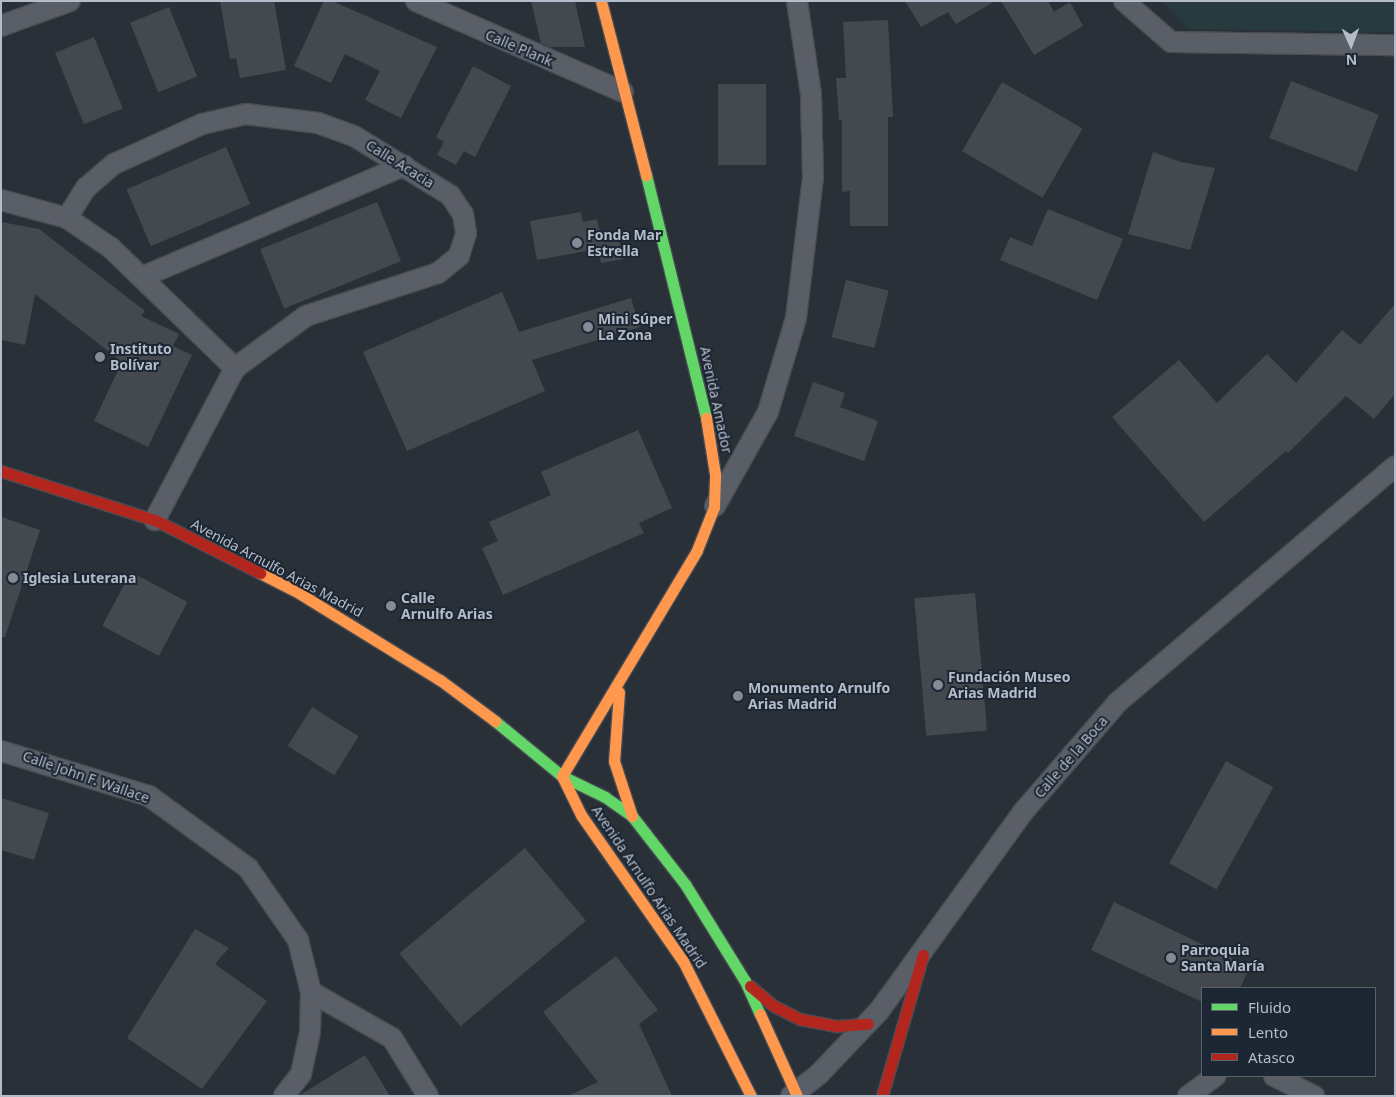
<!DOCTYPE html>
<html>
<head>
<meta charset="utf-8">
<style>
  body { margin:0 }
  #map { position:relative; width:1396px; height:1097px; overflow:hidden; background:#2a3038; font-family:"Noto Sans",sans-serif }
  div>[style] { position:absolute }
  .green>* { inset:0; background:#273a3e }
  .building>* { inset:0; background:#444950; transform-origin:0 0 }
  .roads { filter:drop-shadow(1px 0 #484c53) drop-shadow(-1px 0 #484c53) drop-shadow(0 1px #484c53) drop-shadow(0 -1px #484c53) }
  .street>* { height:20px; margin:-10px; padding:0 10px; transform-origin:10px; border-radius:10px; background:#5a5e66 }
  .fast>* { height:11px; margin:-5.5px; padding:0 5.5px; transform-origin:5.5px; border-radius:5.5px; background:#63d668 }
  .slow>* { height:11px; margin:-5.5px; padding:0 5.5px; transform-origin:5.5px; border-radius:5.5px; background:#ff974d }
  .jam>* { height:11px; margin:-5.5px; padding:0 5.5px; transform-origin:5.5px; border-radius:5.5px; background:#b3261e }
  .dots>* { width:14px; height:14px; translate:-50% -50%; box-sizing:border-box; border:2px solid #1d2633; border-radius:50% }
  span { translate:-50% -50%; white-space:nowrap; text-align:center; line-height:1.15; -webkit-text-stroke:4px #1d2633; paint-order:stroke }
  .street-label { font-size:14px; color:#b4bcc9 }
  .poi-label { font-size:14px; color:#b4bcc9; font-weight:700 }
  .left { translate:0 -50%; text-align:left }
  .frame { position:absolute; inset:0; border:2px solid #b4bcc9; pointer-events:none }
  .legend { position:absolute; left:1201px; top:987px; width:175px; height:90px; box-sizing:border-box; background:#1d2633; border:1px solid #59626f; margin:0; padding:6px 9px; list-style:none; font-size:15px; color:#b4bcc9 }
  .legend li { display:flex; align-items:center; gap:10px; height:25px }
  .legend b { width:25px; border:1px solid #59626f }
  .north { position:absolute; left:1326px; top:20px; width:50px; height:50px; -webkit-text-stroke:4px #1d2633; paint-order:stroke; rotate:178deg; font-size:14px; font-weight:700; line-height:20px; text-align:center; color:#b4bcc9 }
  .north::after { content:''; display:block; margin:auto; width:18px; height:22px; background:#b4bcc9; clip-path:polygon(50% 0,100% 100%,50% 72%,0 100%) }
</style>
</head>
<body>
<div id="map">
  <div class="green">
    <i style="clip-path:polygon(1162px 1px,1395px 1px,1395px 32px,1189px 29px)"></i>
  </div>
  <div class="building">
    <i style="clip-path:polygon(220px 1px,274px 1px,286px 70px,240px 78px,236px 58px,230px 59px)"></i>
    <i style="clip-path:polygon(324px 1px,332px 1px,437px 47px,401px 118px,365px 100px,380px 71px,345px 54px,331px 83px,294px 66px)"></i>
    <i style="clip-path:polygon(531px 1px,575px 1px,585px 47px,550px 47px,541px 43px)"></i>
    <i style="clip-path:polygon(905px 1px,995px 1px,956px 24px,948px 12px,921px 27px)"></i>
    <i style="clip-path:polygon(1001px 1px,1048px 1px,1054px 12px,1070px 2px,1083px 26px,1034px 55px)"></i>
    <i style="left:169px;top:7px;width:75px;height:42px;rotate:68deg"></i>
    <i style="clip-path:polygon(888px 20px,893px 117px,888px 117px,888px 226px,850px 226px,850px 191px,842px 192px,842px 120px,839px 120px,836px 78px,846px 78px,843px 22px)"></i>
    <i style="left:94px;top:37px;width:77px;height:42px;rotate:68deg"></i>
    <i style="clip-path:polygon(473px 66px,511px 86px,475px 157px,464px 151px,456px 165px,437px 155px,444px 142px,436px 137px)"></i>
    <i style="left:1291px;top:81px;width:94px;height:61px;rotate:21deg"></i>
    <i style="left:1002px;top:82px;width:93px;height:80px;rotate:30deg"></i>
    <i style="left:718px;top:84px;width:48px;height:81px"></i>
    <i style="left:226px;top:147px;width:62px;height:108px;rotate:67deg"></i>
    <i style="clip-path:polygon(1153px 152px,1181px 162px,1215px 168px,1190px 250px,1128px 234px)"></i>
    <i style="left:377px;top:202px;width:64px;height:126px;rotate:68deg"></i>
    <i style="clip-path:polygon(1048px 209px,1123px 239px,1097px 300px,1000px 260px,1010px 237px,1032px 246px)"></i>
    <i style="clip-path:polygon(581px 212px,583px 222px,597px 219px,601px 237px,618px 234px,623px 259px,601px 263px,598px 249px,537px 260px,530px 221px)"></i>
    <i style="clip-path:polygon(1px 222px,39px 229px,145px 311px,141px 316px,179px 334px,173px 346px,192px 355px,148px 447px,94px 421px,122px 362px,35px 294px,25px 345px,1px 340px)"></i>
    <i style="left:846px;top:280px;width:44px;height:59px;rotate:14deg"></i>
    <i style="clip-path:polygon(502px 292px,519px 332px,631px 298px,640px 327px,532px 360px,545px 391px,407px 451px,363px 352px)"></i>
    <i style="clip-path:polygon(1395px 304px,1395px 394px,1374px 419px,1346px 396px,1288px 453px,1286px 451px,1204px 522px,1112px 417px,1179px 360px,1217px 403px,1267px 354px,1296px 383px,1342px 330px,1360px 345px)"></i>
    <i style="clip-path:polygon(813px 382px,845px 393px,840px 407px,878px 421px,864px 461px,794px 436px)"></i>
    <i style="clip-path:polygon(638px 430px,672px 508px,639px 523px,644px 533px,503px 595px,482px 548px,498px 541px,489px 522px,551px 495px,541px 472px)"></i>
    <i style="clip-path:polygon(1px 517px,40px 530px,5px 637px,1px 637px)"></i>
    <i style="left:131px;top:572px;width:64px;height:61px;rotate:28deg"></i>
    <i style="left:975px;top:593px;width:138px;height:61px;rotate:85deg"></i>
    <i style="left:312px;top:707px;width:55px;height:46px;rotate:32deg"></i>
    <i style="left:1226px;top:761px;width:54px;height:117px;rotate:29deg"></i>
    <i style="clip-path:polygon(1px 798px,49px 813px,34px 860px,1px 850px)"></i>
    <i style="left:525px;top:848px;width:95px;height:164px;rotate:50deg"></i>
    <i style="clip-path:polygon(1114px 902px,1250px 967px,1240px 988px,1202px 988px,1202px 1002px,1091px 950px)"></i>
    <i style="clip-path:polygon(195px 929px,229px 948px,215px 964px,267px 1001px,202px 1089px,127px 1038px)"></i>
    <i style="clip-path:polygon(616px 956px,658px 1010px,639px 1024px,672px 1096px,568px 1096px,598px 1082px,543px 1012px)"></i>
    <i style="clip-path:polygon(365px 1055px,390px 1096px,299px 1096px,300px 1095px)"></i>
  </div>
  <div class="roads">
    <div class="street">
      <i style="left:416px;top:1px;width:226px;rotate:23.7deg"></i>
      <i style="left:1124px;top:1px;width:62px;rotate:41.1deg"></i>
      <i style="left:1171px;top:42px;width:224px;rotate:0.8deg"></i>
      <i style="left:1px;top:26px;width:73px;rotate:-19.9deg"></i>
      <i style="left:1px;top:200px;width:68px;rotate:15.3deg"></i>
      <i style="left:67px;top:218px;width:53px;rotate:34.3deg"></i>
      <i style="left:111px;top:248px;width:173px;rotate:44.1deg"></i>
      <i style="left:67px;top:218px;width:36px;rotate:-58deg"></i>
      <i style="left:86px;top:188px;width:37px;rotate:-41deg"></i>
      <i style="left:114px;top:164px;width:97px;rotate:-24.4deg"></i>
      <i style="left:202px;top:124px;width:45px;rotate:-12.8deg"></i>
      <i style="left:246px;top:114px;width:73px;rotate:7.1deg"></i>
      <i style="left:318px;top:123px;width:38px;rotate:20deg"></i>
      <i style="left:354px;top:136px;width:113px;rotate:31.6deg"></i>
      <i style="left:450px;top:195px;width:23px;rotate:56deg"></i>
      <i style="left:463px;top:214px;width:20px;rotate:81deg"></i>
      <i style="left:466px;top:234px;width:23px;rotate:108deg"></i>
      <i style="left:459px;top:256px;width:27px;rotate:141deg"></i>
      <i style="left:438px;top:273px;width:139px;rotate:162deg"></i>
      <i style="left:306px;top:316px;width:88px;rotate:143.8deg"></i>
      <i style="left:235px;top:368px;width:172px;rotate:117.8deg"></i>
      <i style="left:142px;top:277px;width:285px;rotate:-23deg"></i>
      <i style="left:715px;top:506px;width:108px;rotate:-60.6deg"></i>
      <i style="left:768px;top:412px;width:98px;rotate:-73.4deg"></i>
      <i style="left:796px;top:318px;width:141px;rotate:-83.1deg"></i>
      <i style="left:813px;top:178px;width:84px;rotate:-91.4deg"></i>
      <i style="left:811px;top:94px;width:94px;rotate:-98.6deg"></i>
      <i style="left:1px;top:751px;width:155px;rotate:16.9deg"></i>
      <i style="left:149px;top:796px;width:122px;rotate:36deg"></i>
      <i style="left:248px;top:868px;width:88px;rotate:55.2deg"></i>
      <i style="left:298px;top:940px;width:54px;rotate:76deg"></i>
      <i style="left:311px;top:992px;width:40px;rotate:91.4deg"></i>
      <i style="left:310px;top:1032px;width:43px;rotate:102.1deg"></i>
      <i style="left:301px;top:1074px;width:28px;rotate:128deg"></i>
      <i style="left:311px;top:992px;width:93px;rotate:29.6deg"></i>
      <i style="left:392px;top:1038px;width:68px;rotate:58.2deg"></i>
      <i style="left:1274px;top:1076px;width:45px;rotate:26.6deg"></i>
      <i style="left:791px;top:1096px;width:36px;rotate:-38deg"></i>
      <i style="left:819px;top:1074px;width:87px;rotate:-46.4deg"></i>
      <i style="left:879px;top:1011px;width:246px;rotate:-54.1deg"></i>
      <i style="left:1023px;top:812px;width:144px;rotate:-49.2deg"></i>
      <i style="left:1117px;top:703px;width:365px;rotate:-40.4deg"></i>
      <i style="left:1188px;top:1096px;width:34px;rotate:-36deg"></i>
    </div>
    <div class="fast">
      <i style="left:646px;top:175px;width:250px;rotate:76.1deg"></i>
      <i style="left:495px;top:721px;width:87px;rotate:39.4deg"></i>
      <i style="left:562px;top:776px;width:48px;rotate:26deg"></i>
      <i style="left:605px;top:797px;width:33px;rotate:35deg"></i>
      <i style="left:632px;top:816px;width:86px;rotate:52.1deg"></i>
      <i style="left:685px;top:884px;width:114px;rotate:58.3deg"></i>
      <i style="left:745px;top:981px;width:36px;rotate:66deg"></i>
    </div>
    <div class="slow">
      <i style="left:601px;top:1px;width:180px;rotate:75.5deg"></i>
      <i style="left:260px;top:573px;width:38px;rotate:27deg"></i>
      <i style="left:294px;top:590px;width:172px;rotate:31.7deg"></i>
      <i style="left:440px;top:680px;width:69px;rotate:36.7deg"></i>
      <i style="left:619px;top:692px;width:69px;rotate:94.1deg"></i>
      <i style="left:614px;top:761px;width:58px;rotate:71.9deg"></i>
      <i style="left:562px;top:776px;width:263px;rotate:-59.1deg"></i>
      <i style="left:697px;top:550px;width:46px;rotate:-68.4deg"></i>
      <i style="left:714px;top:507px;width:33px;rotate:-88deg"></i>
      <i style="left:715px;top:474px;width:57px;rotate:-99.1deg"></i>
      <i style="left:562px;top:776px;width:43px;rotate:64deg"></i>
      <i style="left:581px;top:815px;width:178px;rotate:55.1deg"></i>
      <i style="left:683px;top:961px;width:151px;rotate:63.3deg"></i>
      <i style="left:760px;top:1014px;width:90px;rotate:65.7deg"></i>
    </div>
    <div class="jam">
      <i style="left:1px;top:471px;width:162px;rotate:17.7deg"></i>
      <i style="left:155px;top:520px;width:118px;rotate:26.8deg"></i>
      <i style="left:750px;top:986px;width:31px;rotate:40deg"></i>
      <i style="left:774px;top:1006px;width:29px;rotate:27deg"></i>
      <i style="left:800px;top:1019px;width:38px;rotate:11deg"></i>
      <i style="left:837px;top:1026px;width:31px;rotate:-4deg"></i>
      <i style="left:882px;top:1096px;width:147px;rotate:-73.8deg"></i>
    </div>
  </div>
  <div class="dots">
    <i style="left:577px;top:243px;background:#848b96"></i>
    <i style="left:588px;top:327px;background:#848b96"></i>
    <i style="left:100px;top:357px;background:#848b96"></i>
    <i style="left:13px;top:578px;background:#848b96"></i>
    <i style="left:391px;top:606px;background:#848b96"></i>
    <i style="left:938px;top:685px;background:#848b96"></i>
    <i style="left:738px;top:696px;background:#848b96"></i>
    <i style="left:1171px;top:958px;background:#848b96"></i>
  </div>
  <div class="street-label">
    <span style="left:519px;top:48px;rotate:23deg">Calle Plank</span>
    <span style="left:400px;top:164px;rotate:32deg">Calle Acacia</span>
    <span style="left:716px;top:400px;rotate:78deg">Avenida Amador</span>
    <span style="left:277px;top:568px;rotate:28deg">Avenida Arnulfo Arias Madrid</span>
    <span style="left:1071px;top:757px;rotate:-49deg">Calle de la Boca</span>
    <span style="left:86px;top:777px;rotate:19deg">Calle John F. Wallace</span>
    <span style="left:649px;top:887px;rotate:56deg">Avenida Arnulfo Arias Madrid</span>
  </div>
  <div class="poi-label">
    <span class="left" style="left:587px;top:243px">Fonda Mar<br>Estrella</span>
    <span class="left" style="left:598px;top:327px">Mini Súper<br>La Zona</span>
    <span class="left" style="left:110px;top:357px">Instituto<br>Bolívar</span>
    <span class="left" style="left:23px;top:578px">Iglesia Luterana</span>
    <span class="left" style="left:401px;top:606px">Calle<br>Arnulfo Arias</span>
    <span class="left" style="left:948px;top:685px">Fundación Museo<br>Arias Madrid</span>
    <span class="left" style="left:748px;top:696px">Monumento Arnulfo<br>Arias Madrid</span>
    <span class="left" style="left:1181px;top:958px">Parroquia<br>Santa María</span>
  </div>
  <div class="frame"></div>
  <ul class="legend">
  <li><b style="height:6px;background:#63d668"></b>Fluido</li>
  <li><b style="height:6px;background:#ff974d"></b>Lento</li>
  <li><b style="height:6px;background:#b3261e"></b>Atasco</li>
  </ul>
  <div class="north">N</div>
</div>
</body>
</html>
